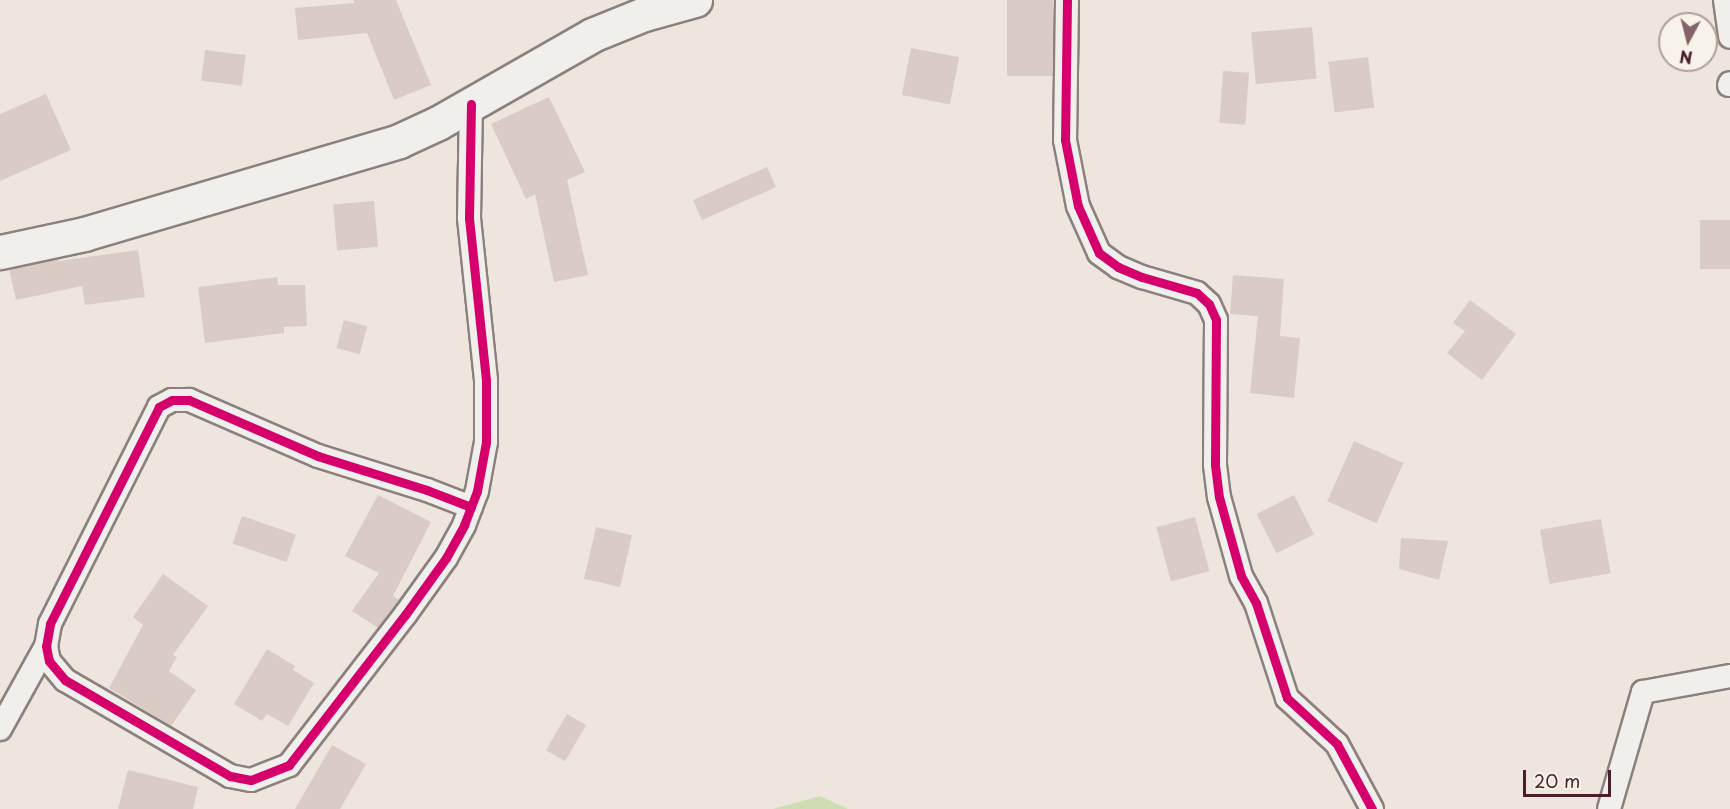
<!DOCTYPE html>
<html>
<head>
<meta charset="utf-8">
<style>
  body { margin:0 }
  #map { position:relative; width:1730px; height:809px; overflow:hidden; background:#ede5de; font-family:"Playpen Sans",sans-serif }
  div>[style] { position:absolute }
  .green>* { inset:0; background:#ceddb3 }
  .building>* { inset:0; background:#daccc4; transform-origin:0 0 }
  .roads { filter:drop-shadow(2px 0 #8c807f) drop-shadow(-2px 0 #8c807f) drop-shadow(0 2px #8c807f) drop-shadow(0 -2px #8c807f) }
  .street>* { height:22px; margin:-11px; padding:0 11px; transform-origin:11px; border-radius:11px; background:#f1efeb }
  .secondary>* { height:33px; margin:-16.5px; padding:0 16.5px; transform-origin:16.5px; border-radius:16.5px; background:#f1efeb }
  .cycleway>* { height:9px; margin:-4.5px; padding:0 4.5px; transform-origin:4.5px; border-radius:4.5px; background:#d6006c }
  span { translate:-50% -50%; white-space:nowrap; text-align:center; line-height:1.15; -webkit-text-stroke:4.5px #f7f3e8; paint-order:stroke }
  .north { position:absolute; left:1658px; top:12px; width:60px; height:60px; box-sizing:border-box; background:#f7f3e8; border:2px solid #b29e9c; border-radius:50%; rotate:187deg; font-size:16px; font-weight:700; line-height:24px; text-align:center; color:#4a1f2b }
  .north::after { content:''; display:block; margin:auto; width:21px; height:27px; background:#83646a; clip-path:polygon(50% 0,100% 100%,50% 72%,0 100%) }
  .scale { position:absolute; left:1523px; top:770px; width:88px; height:27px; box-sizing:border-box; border:3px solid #4a1f2b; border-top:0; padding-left:8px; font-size:18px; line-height:21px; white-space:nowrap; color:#4a1f2b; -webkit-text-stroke:4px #f7f3e8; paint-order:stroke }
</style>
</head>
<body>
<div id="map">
  <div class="green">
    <i style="clip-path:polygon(820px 796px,848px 809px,773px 809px)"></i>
  </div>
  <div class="building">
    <i style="clip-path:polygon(353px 0,396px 0,431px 85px,394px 100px,367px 33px,298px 40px,295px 8px,354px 3px)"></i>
    <i style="left:1007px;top:0;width:46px;height:76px"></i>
    <i style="left:1312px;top:27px;width:52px;height:61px;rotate:85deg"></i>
    <i style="left:911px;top:48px;width:49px;height:48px;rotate:11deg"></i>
    <i style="left:205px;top:50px;width:41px;height:31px;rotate:7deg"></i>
    <i style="left:1368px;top:57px;width:51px;height:40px;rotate:83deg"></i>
    <i style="left:1223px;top:71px;width:26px;height:52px;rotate:4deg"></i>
    <i style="clip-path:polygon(46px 94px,71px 150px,0 181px,0 114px)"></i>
    <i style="clip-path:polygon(549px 97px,585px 172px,567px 180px,588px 275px,554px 282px,535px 194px,526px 199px,491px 124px)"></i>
    <i style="left:767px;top:167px;width:22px;height:81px;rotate:66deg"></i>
    <i style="left:374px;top:201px;width:46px;height:41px;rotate:85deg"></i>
    <i style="left:1700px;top:220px;width:30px;height:49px"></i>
    <i style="clip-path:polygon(138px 250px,145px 297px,85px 305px,82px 286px,16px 300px,9px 269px,58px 259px,58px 261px)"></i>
    <i style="clip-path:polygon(1233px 275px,1284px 279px,1280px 336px,1300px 338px,1294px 398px,1250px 393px,1258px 316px,1230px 314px)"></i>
    <i style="clip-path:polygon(277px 277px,278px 285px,305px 285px,307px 326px,284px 327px,284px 333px,205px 343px,198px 287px)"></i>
    <i style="clip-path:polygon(1470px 300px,1516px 334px,1482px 380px,1447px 353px,1465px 331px,1453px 323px)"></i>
    <i style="left:344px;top:320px;width:24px;height:29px;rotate:15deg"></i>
    <i style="left:1354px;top:441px;width:54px;height:66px;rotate:24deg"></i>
    <i style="clip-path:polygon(378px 495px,431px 522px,393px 596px,399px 600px,378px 628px,352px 611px,379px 573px,345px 556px)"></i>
    <i style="left:1294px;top:495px;width:44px;height:42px;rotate:63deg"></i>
    <i style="left:242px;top:516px;width:57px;height:29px;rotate:19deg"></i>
    <i style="left:1195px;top:517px;width:56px;height:40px;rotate:75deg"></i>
    <i style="left:1601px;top:519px;width:55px;height:62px;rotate:80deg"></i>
    <i style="left:596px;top:527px;width:37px;height:53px;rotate:13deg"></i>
    <i style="clip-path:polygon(1401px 538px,1448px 541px,1439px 580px,1399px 569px)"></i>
    <i style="clip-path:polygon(163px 574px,208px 606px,173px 655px,177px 657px,169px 671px,196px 690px,171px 726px,109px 688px,143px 625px,133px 617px)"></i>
    <i style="clip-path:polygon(267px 649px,295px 666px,293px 670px,314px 683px,288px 726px,267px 714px,262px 721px,234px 704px)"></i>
    <i style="left:567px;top:714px;width:22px;height:42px;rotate:30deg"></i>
    <i style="clip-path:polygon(332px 745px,366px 764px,340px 809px,295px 809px)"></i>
    <i style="clip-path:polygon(128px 770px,198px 787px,193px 809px,118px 809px)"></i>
  </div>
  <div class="roads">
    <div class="street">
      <i style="left:1067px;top:0;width:140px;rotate:90.8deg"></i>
      <i style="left:1065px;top:140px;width:67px;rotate:78.9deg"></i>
      <i style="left:1078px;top:206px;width:51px;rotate:65.9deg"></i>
      <i style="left:1099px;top:253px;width:24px;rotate:36deg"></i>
      <i style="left:1118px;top:267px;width:26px;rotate:23deg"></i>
      <i style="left:1142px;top:277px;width:57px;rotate:16.2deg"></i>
      <i style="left:1197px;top:293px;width:16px;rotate:43deg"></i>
      <i style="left:1209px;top:304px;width:17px;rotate:66deg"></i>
      <i style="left:1216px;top:320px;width:145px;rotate:90.4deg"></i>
      <i style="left:1215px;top:465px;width:32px;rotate:83deg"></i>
      <i style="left:1219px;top:497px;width:82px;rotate:74.4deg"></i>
      <i style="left:1241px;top:576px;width:31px;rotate:61deg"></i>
      <i style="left:1256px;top:603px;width:100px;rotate:71.9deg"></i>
      <i style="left:1287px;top:698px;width:68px;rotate:42.6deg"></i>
      <i style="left:1337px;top:744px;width:74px;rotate:61.7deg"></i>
      <i style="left:1725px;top:0;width:37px;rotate:82deg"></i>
      <i style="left:1729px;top:85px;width:2px;rotate:-63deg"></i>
      <i style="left:471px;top:507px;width:47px;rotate:-158.9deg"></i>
      <i style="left:427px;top:490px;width:114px;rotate:-162.7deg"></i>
      <i style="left:318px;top:456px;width:141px;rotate:-156.5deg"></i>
      <i style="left:189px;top:400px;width:17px;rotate:180deg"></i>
      <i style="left:172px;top:400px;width:15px;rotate:152deg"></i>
      <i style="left:159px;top:407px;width:243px;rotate:116.7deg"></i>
      <i style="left:50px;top:624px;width:22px;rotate:100deg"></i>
      <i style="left:46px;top:646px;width:15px;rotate:79deg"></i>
      <i style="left:49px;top:661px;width:25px;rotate:50deg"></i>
      <i style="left:65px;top:680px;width:191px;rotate:30.2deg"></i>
      <i style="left:230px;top:776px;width:21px;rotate:11deg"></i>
      <i style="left:251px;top:780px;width:41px;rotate:-21.5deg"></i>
      <i style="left:289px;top:765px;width:190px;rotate:-52.3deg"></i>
      <i style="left:405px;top:615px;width:70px;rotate:-54.3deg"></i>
      <i style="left:446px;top:558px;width:38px;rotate:-61deg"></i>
      <i style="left:464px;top:525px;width:36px;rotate:-69deg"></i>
      <i style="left:477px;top:491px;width:50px;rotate:-79.6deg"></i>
      <i style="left:486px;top:442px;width:62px;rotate:-90deg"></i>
      <i style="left:486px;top:380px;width:163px;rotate:-96deg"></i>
      <i style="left:469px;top:218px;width:114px;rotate:-89deg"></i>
      <i style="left:0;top:729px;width:95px;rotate:-61deg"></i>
      <i style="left:1609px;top:809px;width:122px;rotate:-73.8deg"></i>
      <i style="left:1643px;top:692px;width:88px;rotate:-10.4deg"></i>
    </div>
    <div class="secondary">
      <i style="left:0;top:252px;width:86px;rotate:-12.1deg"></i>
      <i style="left:84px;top:234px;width:328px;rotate:-16.4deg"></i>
      <i style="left:399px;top:141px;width:43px;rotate:-24.8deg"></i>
      <i style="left:438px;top:123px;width:177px;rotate:-29.7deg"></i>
      <i style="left:592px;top:35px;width:56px;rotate:-22deg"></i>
      <i style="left:644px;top:14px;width:53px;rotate:-15.4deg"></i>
    </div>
  </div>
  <div class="cycleway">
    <i style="left:1067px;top:0;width:140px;rotate:90.8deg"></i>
    <i style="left:1065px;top:140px;width:67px;rotate:78.9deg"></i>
    <i style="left:1078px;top:206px;width:51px;rotate:65.9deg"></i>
    <i style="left:1099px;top:253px;width:24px;rotate:36deg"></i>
    <i style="left:1118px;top:267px;width:26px;rotate:23deg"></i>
    <i style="left:1142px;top:277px;width:57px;rotate:16.2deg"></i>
    <i style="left:1197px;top:293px;width:16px;rotate:43deg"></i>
    <i style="left:1209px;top:304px;width:17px;rotate:66deg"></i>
    <i style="left:1216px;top:320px;width:145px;rotate:90.4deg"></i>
    <i style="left:1215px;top:465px;width:32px;rotate:83deg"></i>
    <i style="left:1219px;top:497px;width:82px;rotate:74.4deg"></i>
    <i style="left:1241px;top:576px;width:31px;rotate:61deg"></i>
    <i style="left:1256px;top:603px;width:100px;rotate:71.9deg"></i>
    <i style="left:1287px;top:698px;width:68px;rotate:42.6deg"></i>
    <i style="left:1337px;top:744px;width:74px;rotate:61.7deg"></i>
    <i style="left:471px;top:507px;width:47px;rotate:-158.9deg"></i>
    <i style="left:427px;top:490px;width:114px;rotate:-162.7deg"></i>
    <i style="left:318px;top:456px;width:141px;rotate:-156.5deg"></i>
    <i style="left:189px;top:400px;width:17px;rotate:180deg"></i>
    <i style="left:172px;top:400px;width:15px;rotate:152deg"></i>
    <i style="left:159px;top:407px;width:243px;rotate:116.7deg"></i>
    <i style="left:50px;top:624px;width:22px;rotate:100deg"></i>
    <i style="left:46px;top:646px;width:15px;rotate:79deg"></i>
    <i style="left:49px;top:661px;width:25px;rotate:50deg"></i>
    <i style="left:65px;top:680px;width:191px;rotate:30.2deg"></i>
    <i style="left:230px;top:776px;width:21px;rotate:11deg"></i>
    <i style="left:251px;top:780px;width:41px;rotate:-21.5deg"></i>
    <i style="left:289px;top:765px;width:190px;rotate:-52.3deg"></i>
    <i style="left:405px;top:615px;width:70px;rotate:-54.3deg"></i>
    <i style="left:446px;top:558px;width:38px;rotate:-61deg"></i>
    <i style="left:464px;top:525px;width:36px;rotate:-69deg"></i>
    <i style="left:477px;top:491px;width:50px;rotate:-79.6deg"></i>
    <i style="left:486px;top:442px;width:62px;rotate:-90deg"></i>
    <i style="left:486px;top:380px;width:163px;rotate:-96deg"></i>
    <i style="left:469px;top:218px;width:114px;rotate:-89deg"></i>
  </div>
  <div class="north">N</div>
  <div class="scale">20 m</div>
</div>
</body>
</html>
